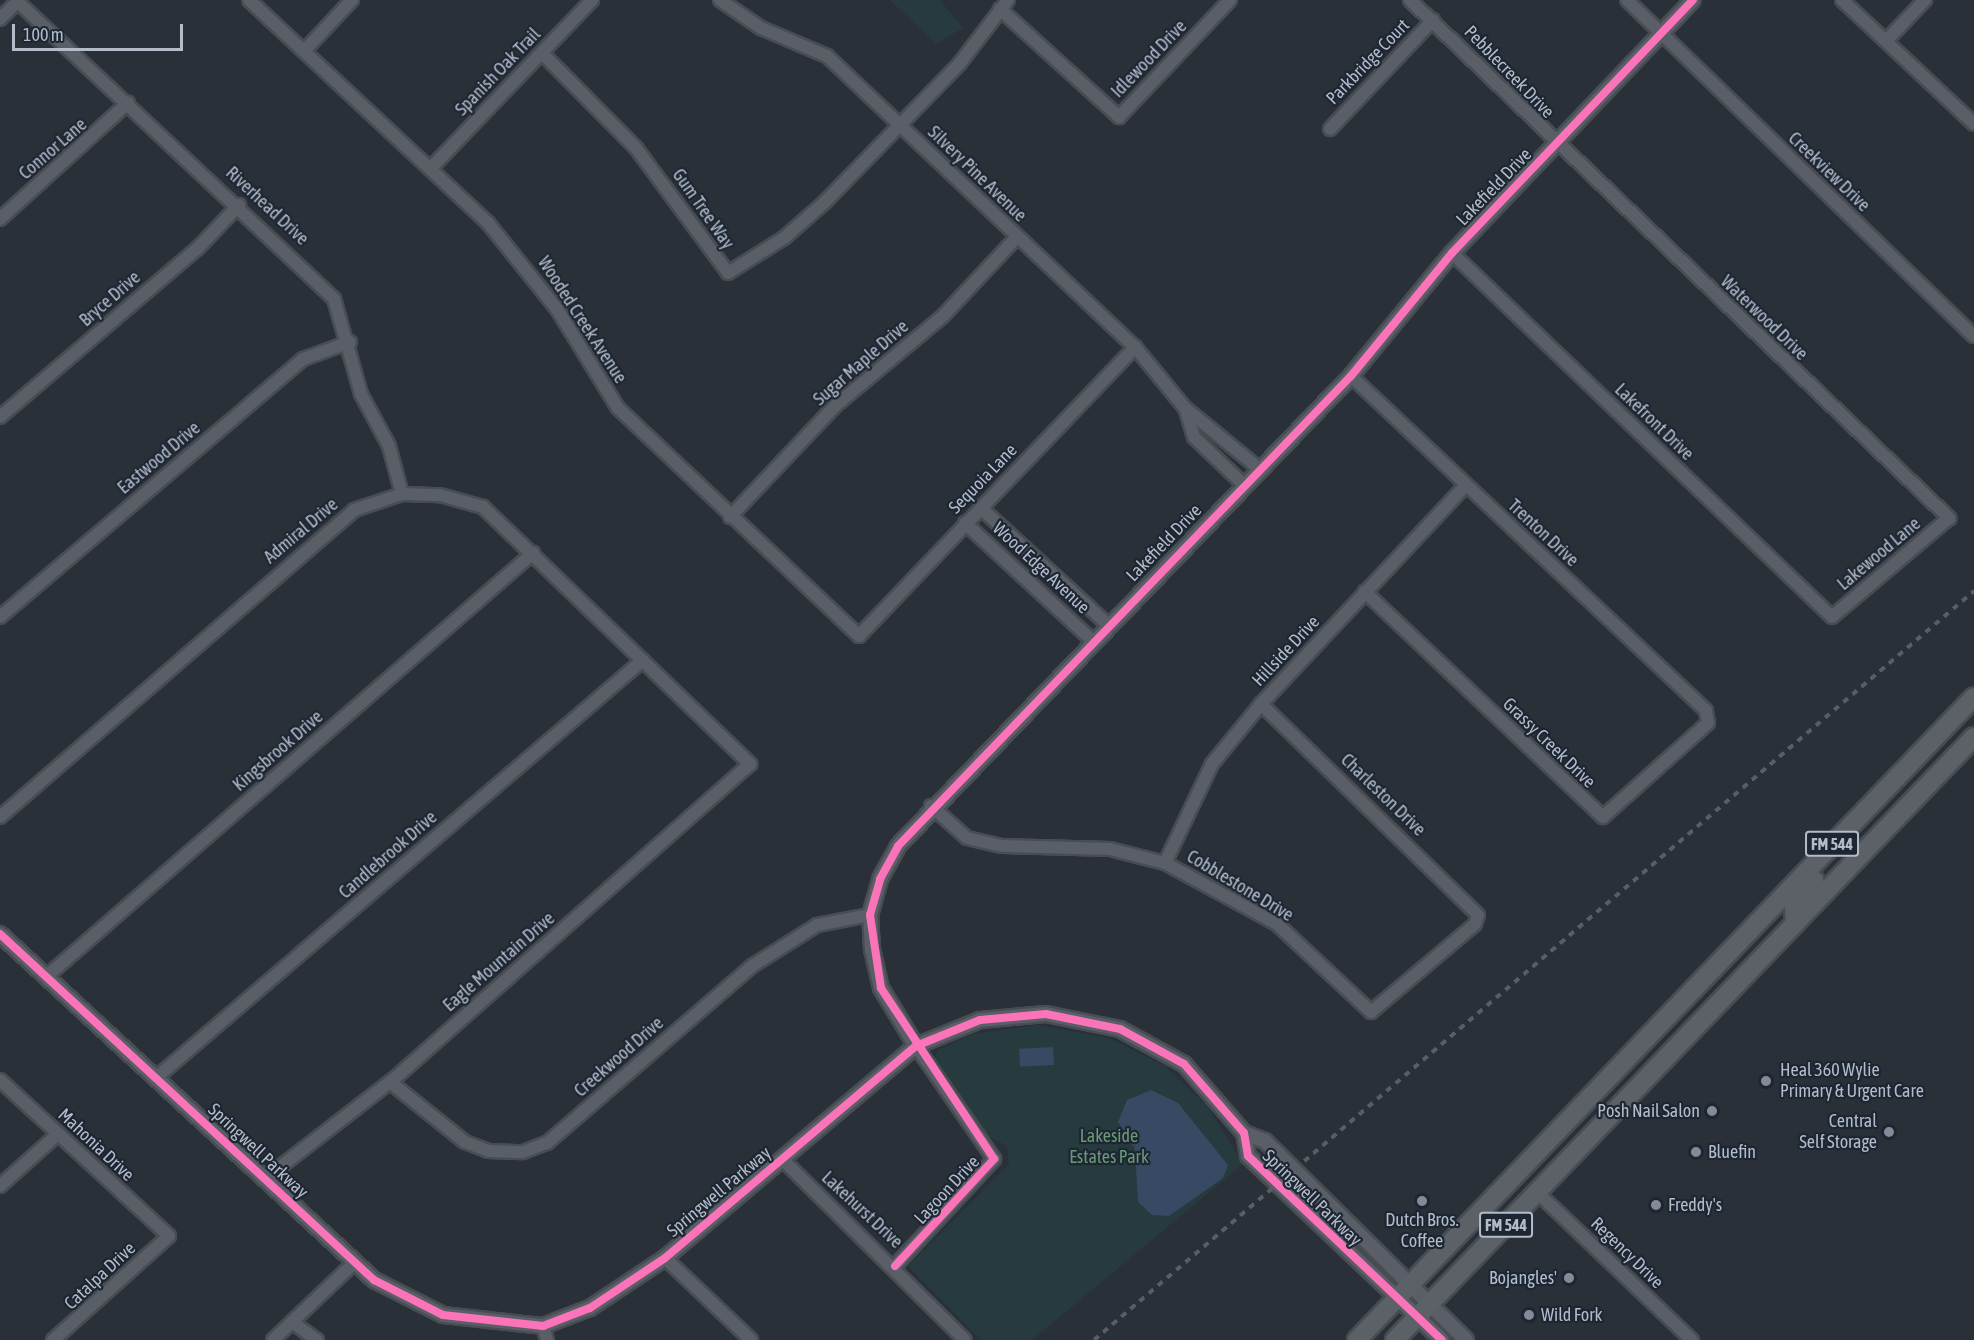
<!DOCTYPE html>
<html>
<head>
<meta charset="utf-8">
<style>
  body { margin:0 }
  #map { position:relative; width:1974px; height:1340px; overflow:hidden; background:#2a3038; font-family:"Asap Condensed",sans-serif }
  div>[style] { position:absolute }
  .green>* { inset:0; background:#273a3e }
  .water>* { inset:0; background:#384963; transform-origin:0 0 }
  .roads { filter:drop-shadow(2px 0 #484c53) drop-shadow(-2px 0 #484c53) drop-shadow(0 2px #484c53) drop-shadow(0 -2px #484c53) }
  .minor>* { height:12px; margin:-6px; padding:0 6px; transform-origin:6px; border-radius:6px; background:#5a5e66 }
  .tertiary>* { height:14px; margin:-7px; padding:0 7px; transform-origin:7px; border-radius:7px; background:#5a5e66 }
  .primary>* { height:18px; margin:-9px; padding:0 9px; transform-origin:9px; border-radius:9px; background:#5c6168 }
  .rail>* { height:4px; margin-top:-2px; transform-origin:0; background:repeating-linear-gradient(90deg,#595d64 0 6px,transparent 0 12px) }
  .cycleway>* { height:8px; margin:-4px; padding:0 4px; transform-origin:4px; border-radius:4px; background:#fb73b8 }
  .dots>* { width:16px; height:16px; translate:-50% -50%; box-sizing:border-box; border:3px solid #1d2633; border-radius:50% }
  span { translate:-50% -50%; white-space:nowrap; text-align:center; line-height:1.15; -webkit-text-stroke:4.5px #1d2633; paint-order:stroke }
  .shield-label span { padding:2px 4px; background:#1d2633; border:2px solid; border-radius:4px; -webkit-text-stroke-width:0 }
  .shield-label { font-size:16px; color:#b4bcc9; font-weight:700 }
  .street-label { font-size:18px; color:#b4bcc9 }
  .poi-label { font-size:18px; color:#b4bcc9 }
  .left { translate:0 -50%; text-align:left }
  .right { translate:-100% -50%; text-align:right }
  .park-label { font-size:18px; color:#6b9a76 }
  .scale { position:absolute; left:12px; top:24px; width:171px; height:27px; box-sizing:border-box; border:3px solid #b4bcc9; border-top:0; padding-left:8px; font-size:18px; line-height:21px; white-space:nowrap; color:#b4bcc9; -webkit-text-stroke:4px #1d2633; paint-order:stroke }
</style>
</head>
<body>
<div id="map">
  <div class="green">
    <i style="clip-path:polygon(890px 0,940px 0,963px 28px,936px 44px)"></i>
    <i style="clip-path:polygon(1038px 1025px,1109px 1038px,1165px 1066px,1208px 1107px,1243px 1164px,1032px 1340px,981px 1340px,908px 1266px,1009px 1164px,1007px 1146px,988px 1136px,965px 1110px,934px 1059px,938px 1050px,973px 1034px)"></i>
  </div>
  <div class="water">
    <i style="left:1053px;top:1047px;width:18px;height:34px;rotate:87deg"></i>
    <i style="clip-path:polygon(1151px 1090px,1178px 1103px,1228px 1165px,1223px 1178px,1169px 1216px,1152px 1215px,1138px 1202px,1135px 1149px,1118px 1122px,1127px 1100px)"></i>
  </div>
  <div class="roads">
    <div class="minor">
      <i style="left:249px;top:0;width:327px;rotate:43deg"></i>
      <i style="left:488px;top:223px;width:110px;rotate:51.3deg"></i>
      <i style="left:557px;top:309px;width:116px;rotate:58.4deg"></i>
      <i style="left:618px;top:408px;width:332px;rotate:43.4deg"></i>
      <i style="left:859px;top:636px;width:400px;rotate:-46.3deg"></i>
      <i style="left:720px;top:0;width:50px;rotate:34.3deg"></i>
      <i style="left:761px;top:28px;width:72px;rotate:23deg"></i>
      <i style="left:827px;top:56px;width:424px;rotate:43.4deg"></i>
      <i style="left:1135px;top:347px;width:79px;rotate:50.7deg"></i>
      <i style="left:1410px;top:0;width:748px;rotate:43.86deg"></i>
      <i style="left:1949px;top:518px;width:153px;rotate:139.8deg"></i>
      <i style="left:1832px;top:617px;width:526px;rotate:-136.23deg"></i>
      <i style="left:1627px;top:0;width:483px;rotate:44.1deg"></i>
      <i style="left:1842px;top:0;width:181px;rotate:43.2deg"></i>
      <i style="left:18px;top:2px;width:434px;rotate:43.2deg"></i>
      <i style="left:334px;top:299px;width:99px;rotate:74.1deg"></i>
      <i style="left:361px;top:394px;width:59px;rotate:61.7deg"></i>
      <i style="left:389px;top:446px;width:50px;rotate:74.8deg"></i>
      <i style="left:1000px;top:9px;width:161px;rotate:42.2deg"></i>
      <i style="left:1119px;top:117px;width:161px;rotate:-46.5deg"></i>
      <i style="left:0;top:19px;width:27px;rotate:-45deg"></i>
      <i style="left:1886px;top:41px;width:57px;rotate:-46.4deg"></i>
      <i style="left:305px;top:50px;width:69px;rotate:-46.8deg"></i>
      <i style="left:542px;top:53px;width:134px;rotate:45.3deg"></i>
      <i style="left:636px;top:148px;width:155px;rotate:53.6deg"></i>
      <i style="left:728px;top:273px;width:66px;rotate:-32deg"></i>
      <i style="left:784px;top:238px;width:55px;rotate:-41.3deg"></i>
      <i style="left:825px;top:202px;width:194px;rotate:-45.8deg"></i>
      <i style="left:960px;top:63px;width:79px;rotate:-52.7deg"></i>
      <i style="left:1330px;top:129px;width:150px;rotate:-46.6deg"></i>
      <i style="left:431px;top:168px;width:233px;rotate:-46.2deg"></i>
      <i style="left:0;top:219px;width:173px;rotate:-42.2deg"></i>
      <i style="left:1351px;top:376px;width:488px;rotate:43.3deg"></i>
      <i style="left:1706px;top:711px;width:12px;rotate:81deg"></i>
      <i style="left:1708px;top:723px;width:141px;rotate:138.2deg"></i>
      <i style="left:1603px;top:817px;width:328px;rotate:-136.6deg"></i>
      <i style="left:0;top:417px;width:259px;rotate:-40.5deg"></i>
      <i style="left:197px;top:249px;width:61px;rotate:-46.3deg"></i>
      <i style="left:1242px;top:483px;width:66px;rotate:-136.2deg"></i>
      <i style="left:1194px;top:437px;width:30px;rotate:-107deg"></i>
      <i style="left:1185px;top:408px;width:93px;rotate:39.3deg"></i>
      <i style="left:981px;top:508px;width:171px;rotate:42.6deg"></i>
      <i style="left:730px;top:517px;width:153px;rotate:-46.6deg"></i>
      <i style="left:835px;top:406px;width:141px;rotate:-39.8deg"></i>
      <i style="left:943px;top:316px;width:108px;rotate:-46.9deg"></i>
      <i style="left:965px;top:523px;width:173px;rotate:42.7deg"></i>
      <i style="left:0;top:617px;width:398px;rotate:-40.4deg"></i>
      <i style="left:303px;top:359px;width:50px;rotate:-19.9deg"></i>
      <i style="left:931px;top:806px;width:48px;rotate:41.6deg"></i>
      <i style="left:967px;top:838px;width:36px;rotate:13deg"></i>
      <i style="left:1002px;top:846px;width:108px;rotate:1.6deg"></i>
      <i style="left:1110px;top:849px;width:57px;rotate:14.3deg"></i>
      <i style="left:1165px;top:863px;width:128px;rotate:28.6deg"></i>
      <i style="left:1277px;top:924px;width:129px;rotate:43.1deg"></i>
      <i style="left:1371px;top:1012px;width:136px;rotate:-40.2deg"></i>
      <i style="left:1475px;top:924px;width:9px;rotate:-72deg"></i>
      <i style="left:1478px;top:915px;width:303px;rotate:-135.8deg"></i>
      <i style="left:0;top:817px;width:469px;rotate:-40.9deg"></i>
      <i style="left:354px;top:510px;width:51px;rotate:-18.4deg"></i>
      <i style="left:402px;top:494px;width:38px;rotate:2deg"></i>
      <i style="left:440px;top:495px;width:45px;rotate:15.6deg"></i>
      <i style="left:483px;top:507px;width:371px;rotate:43.9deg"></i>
      <i style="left:750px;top:764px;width:480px;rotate:138.5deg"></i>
      <i style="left:390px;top:1082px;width:157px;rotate:142.3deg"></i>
      <i style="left:1165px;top:863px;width:110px;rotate:-64.6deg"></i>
      <i style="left:1212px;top:764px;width:77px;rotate:-50.8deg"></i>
      <i style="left:1261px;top:704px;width:299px;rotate:-46.9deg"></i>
      <i style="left:46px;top:977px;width:646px;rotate:-41.04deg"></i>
      <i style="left:157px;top:1077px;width:640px;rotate:-40.63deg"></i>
      <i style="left:0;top:1080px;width:230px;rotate:42.7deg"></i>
      <i style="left:169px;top:1236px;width:156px;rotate:138.1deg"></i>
      <i style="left:390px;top:1082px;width:96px;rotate:38.7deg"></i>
      <i style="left:465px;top:1142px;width:25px;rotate:21deg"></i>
      <i style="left:488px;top:1151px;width:35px;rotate:2deg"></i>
      <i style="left:523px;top:1152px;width:26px;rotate:-21deg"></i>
      <i style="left:547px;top:1143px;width:271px;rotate:-40.8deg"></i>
      <i style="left:752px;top:966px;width:77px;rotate:-32.2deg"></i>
      <i style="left:817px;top:925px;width:54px;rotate:-10.7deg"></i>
      <i style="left:782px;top:1159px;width:257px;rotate:44.7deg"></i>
      <i style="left:0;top:1186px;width:78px;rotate:-41.9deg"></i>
      <i style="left:1538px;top:1193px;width:213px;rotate:43.7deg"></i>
      <i style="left:665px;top:1258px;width:119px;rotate:43.6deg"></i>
      <i style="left:895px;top:1266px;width:146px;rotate:-47.2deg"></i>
      <i style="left:994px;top:1159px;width:137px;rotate:-124.6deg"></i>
      <i style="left:292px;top:1322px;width:31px;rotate:36deg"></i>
      <i style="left:543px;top:1326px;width:15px;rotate:74deg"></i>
      <i style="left:273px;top:1340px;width:113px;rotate:-43.6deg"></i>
    </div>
    <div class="tertiary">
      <i style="left:0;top:934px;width:510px;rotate:42.77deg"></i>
      <i style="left:374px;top:1280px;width:77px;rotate:26.9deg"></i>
      <i style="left:443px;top:1315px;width:101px;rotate:6.3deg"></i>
      <i style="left:543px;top:1326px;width:50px;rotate:-21deg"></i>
      <i style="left:590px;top:1308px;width:90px;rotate:-33.7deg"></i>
      <i style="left:665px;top:1258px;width:329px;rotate:-40.2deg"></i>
      <i style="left:916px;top:1046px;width:69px;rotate:-22.1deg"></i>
      <i style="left:980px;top:1020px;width:66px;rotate:-5.2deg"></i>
      <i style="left:1046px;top:1014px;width:76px;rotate:11.5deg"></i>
      <i style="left:1120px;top:1029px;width:73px;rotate:28.7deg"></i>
      <i style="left:1184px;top:1064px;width:91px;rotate:49deg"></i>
      <i style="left:1244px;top:1133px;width:23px;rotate:80deg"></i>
      <i style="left:1248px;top:1156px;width:267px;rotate:43.5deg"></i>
      <i style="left:916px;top:1046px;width:68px;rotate:-121.1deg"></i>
      <i style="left:881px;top:988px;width:39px;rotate:-103deg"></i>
      <i style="left:872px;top:950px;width:35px;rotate:-93deg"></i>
      <i style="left:870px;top:915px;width:37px;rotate:-74deg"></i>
      <i style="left:880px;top:879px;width:38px;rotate:-61deg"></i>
      <i style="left:898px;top:846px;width:653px;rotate:-46.06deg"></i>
      <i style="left:1351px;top:376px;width:159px;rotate:-50.6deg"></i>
      <i style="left:1452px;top:253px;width:349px;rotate:-46.4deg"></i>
      <i style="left:1244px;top:1133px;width:22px;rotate:21deg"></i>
      <i style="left:1265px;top:1141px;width:283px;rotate:44.7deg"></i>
    </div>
    <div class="primary">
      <i style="left:1795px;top:924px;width:18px;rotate:-93deg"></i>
      <i style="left:1794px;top:906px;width:33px;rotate:-52deg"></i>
      <i style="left:1357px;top:1340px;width:891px;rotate:-46.18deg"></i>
      <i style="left:1395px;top:1340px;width:836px;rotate:-46.16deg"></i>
    </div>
  </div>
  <div class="rail">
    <i style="left:1094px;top:1340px;width:1156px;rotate:-40.4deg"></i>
  </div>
  <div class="cycleway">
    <i style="left:0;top:934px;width:510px;rotate:42.77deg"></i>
    <i style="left:374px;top:1280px;width:77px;rotate:26.9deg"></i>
    <i style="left:443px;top:1315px;width:101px;rotate:6.3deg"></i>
    <i style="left:543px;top:1326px;width:50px;rotate:-21deg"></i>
    <i style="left:590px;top:1308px;width:90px;rotate:-33.7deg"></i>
    <i style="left:665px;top:1258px;width:329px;rotate:-40.2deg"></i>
    <i style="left:916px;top:1046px;width:69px;rotate:-22.1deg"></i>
    <i style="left:980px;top:1020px;width:66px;rotate:-5.2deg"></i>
    <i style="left:1046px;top:1014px;width:76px;rotate:11.5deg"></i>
    <i style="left:1120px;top:1029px;width:73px;rotate:28.7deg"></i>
    <i style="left:1184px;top:1064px;width:91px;rotate:49deg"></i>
    <i style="left:1244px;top:1133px;width:23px;rotate:80deg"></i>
    <i style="left:1248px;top:1156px;width:267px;rotate:43.5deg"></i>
    <i style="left:895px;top:1266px;width:146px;rotate:-47.2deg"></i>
    <i style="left:994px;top:1159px;width:205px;rotate:-123.5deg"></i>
    <i style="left:881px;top:988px;width:74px;rotate:-98.6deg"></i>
    <i style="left:870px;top:915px;width:37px;rotate:-74deg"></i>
    <i style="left:880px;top:879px;width:38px;rotate:-61deg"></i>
    <i style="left:898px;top:846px;width:653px;rotate:-46.06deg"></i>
    <i style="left:1351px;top:376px;width:159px;rotate:-50.6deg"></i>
    <i style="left:1452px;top:253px;width:349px;rotate:-46.4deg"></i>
  </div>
  <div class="dots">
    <i style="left:1766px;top:1081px;background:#848b96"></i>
    <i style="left:1712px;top:1111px;background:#848b96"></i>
    <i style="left:1889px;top:1132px;background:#848b96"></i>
    <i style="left:1696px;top:1152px;background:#848b96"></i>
    <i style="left:1422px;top:1201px;background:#848b96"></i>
    <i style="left:1656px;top:1205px;background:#848b96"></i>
    <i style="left:1569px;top:1278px;background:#848b96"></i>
    <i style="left:1529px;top:1315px;background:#848b96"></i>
  </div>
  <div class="shield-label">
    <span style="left:1832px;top:844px">FM 544</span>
    <span style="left:1506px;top:1225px">FM 544</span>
  </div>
  <div class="street-label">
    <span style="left:1149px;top:59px;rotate:-46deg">Idlewood Drive</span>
    <span style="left:1368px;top:62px;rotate:-46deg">Parkbridge Court</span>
    <span style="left:498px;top:72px;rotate:-46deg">Spanish Oak Trail</span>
    <span style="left:1509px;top:72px;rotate:46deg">Pebblecreek Drive</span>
    <span style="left:53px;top:149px;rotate:-41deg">Connor Lane</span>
    <span style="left:1829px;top:172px;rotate:44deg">Creekview Drive</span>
    <span style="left:977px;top:174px;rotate:44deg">Silvery Pine Avenue</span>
    <span style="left:1494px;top:187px;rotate:-46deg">Lakefield Drive</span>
    <span style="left:267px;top:206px;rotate:43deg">Riverhead Drive</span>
    <span style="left:703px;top:209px;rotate:55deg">Gum Tree Way</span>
    <span style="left:110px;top:299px;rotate:-41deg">Bryce Drive</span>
    <span style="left:1764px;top:318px;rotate:44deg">Waterwood Drive</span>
    <span style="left:582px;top:320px;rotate:57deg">Wooded Creek Avenue</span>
    <span style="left:861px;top:363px;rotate:-41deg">Sugar Maple Drive</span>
    <span style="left:1654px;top:422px;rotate:44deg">Lakefront Drive</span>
    <span style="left:159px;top:458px;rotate:-40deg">Eastwood Drive</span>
    <span style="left:983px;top:479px;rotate:-46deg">Sequoia Lane</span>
    <span style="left:301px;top:531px;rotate:-40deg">Admiral Drive</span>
    <span style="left:1543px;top:533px;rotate:43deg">Trenton Drive</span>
    <span style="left:1164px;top:543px;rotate:-46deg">Lakefield Drive</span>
    <span style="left:1879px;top:554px;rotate:-40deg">Lakewood Lane</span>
    <span style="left:1041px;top:568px;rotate:43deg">Wood Edge Avenue</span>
    <span style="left:1286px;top:651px;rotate:-47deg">Hillside Drive</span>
    <span style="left:1549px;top:743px;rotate:44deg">Grassy Creek Drive</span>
    <span style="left:278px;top:751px;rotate:-41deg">Kingsbrook Drive</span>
    <span style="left:1383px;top:795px;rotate:44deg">Charleston Drive</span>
    <span style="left:388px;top:855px;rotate:-41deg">Candlebrook Drive</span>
    <span style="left:1240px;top:886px;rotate:31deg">Cobblestone Drive</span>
    <span style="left:499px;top:962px;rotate:-41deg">Eagle Mountain Drive</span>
    <span style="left:619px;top:1057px;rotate:-41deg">Creekwood Drive</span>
    <span style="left:96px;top:1145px;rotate:43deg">Mahonia Drive</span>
    <span style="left:258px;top:1151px;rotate:43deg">Springwell Parkway</span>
    <span style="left:947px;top:1190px;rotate:-47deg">Lagoon Drive</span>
    <span style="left:719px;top:1192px;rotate:-40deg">Springwell Parkway</span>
    <span style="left:1312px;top:1198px;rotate:44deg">Springwell Parkway</span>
    <span style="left:862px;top:1210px;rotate:43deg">Lakehurst Drive</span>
    <span style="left:1627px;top:1253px;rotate:44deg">Regency Drive</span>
    <span style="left:100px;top:1276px;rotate:-43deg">Catalpa Drive</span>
  </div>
  <div class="poi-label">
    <span class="left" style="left:1780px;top:1081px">Heal 360 Wylie<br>Primary &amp; Urgent Care</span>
    <span class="right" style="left:1700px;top:1111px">Posh Nail Salon</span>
    <span class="right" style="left:1877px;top:1132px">Central<br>Self Storage</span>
    <span class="left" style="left:1708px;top:1152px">Bluefin</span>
    <span class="left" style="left:1668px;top:1205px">Freddy's</span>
    <span style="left:1422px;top:1231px">Dutch Bros.<br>Coffee</span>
    <span class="right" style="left:1557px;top:1278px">Bojangles'</span>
    <span class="left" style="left:1541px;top:1315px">Wild Fork</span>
  </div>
  <div class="park-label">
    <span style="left:1109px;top:1147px">Lakeside<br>Estates Park</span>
  </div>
  <div class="scale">100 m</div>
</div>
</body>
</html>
